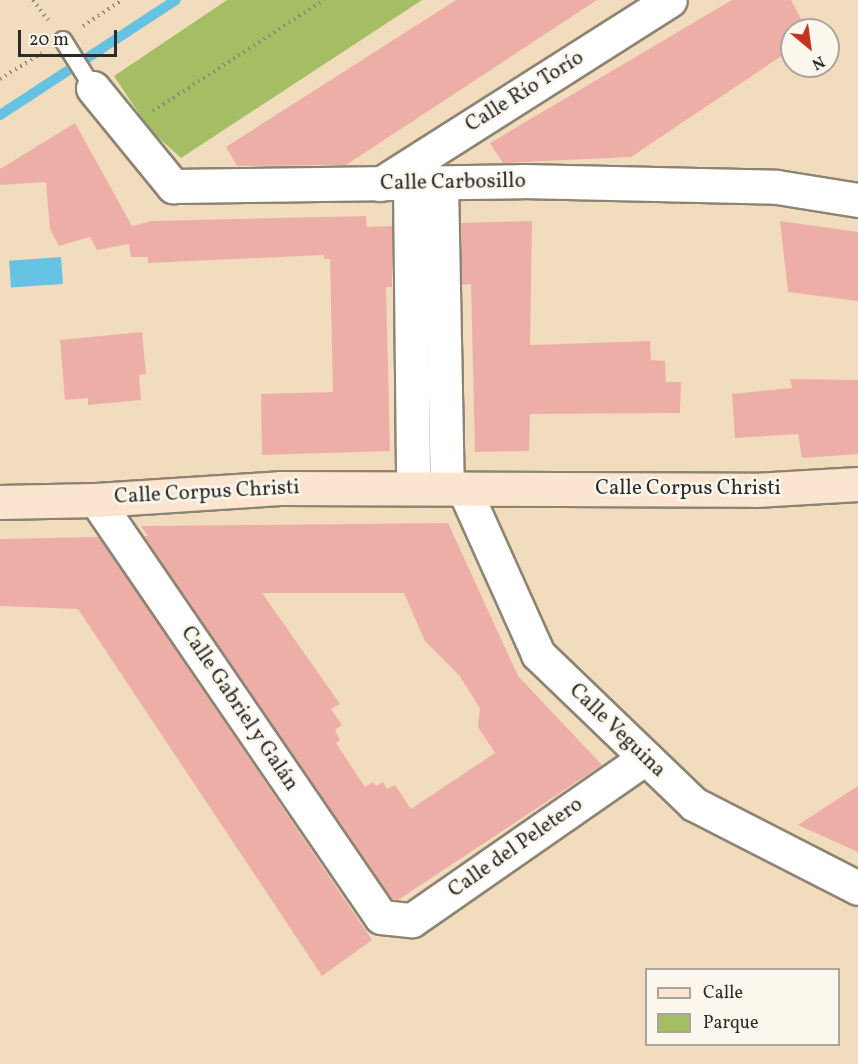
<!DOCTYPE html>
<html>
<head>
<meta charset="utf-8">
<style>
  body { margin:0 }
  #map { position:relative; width:858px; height:1064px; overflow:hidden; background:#f1ddbd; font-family:Vollkorn,serif }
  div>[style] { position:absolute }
  .green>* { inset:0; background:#a5be64 }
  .water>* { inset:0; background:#65c2e3; transform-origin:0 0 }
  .stream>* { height:10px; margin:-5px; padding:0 5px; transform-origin:5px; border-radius:5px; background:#65c2e3 }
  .building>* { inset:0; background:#eeaea8 }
  .path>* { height:4px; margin-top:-2px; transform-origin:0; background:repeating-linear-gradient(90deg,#8e8474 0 1.5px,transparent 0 6px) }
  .roads { filter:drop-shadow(2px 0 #8e8474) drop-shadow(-2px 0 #8e8474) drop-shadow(0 2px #8e8474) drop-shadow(0 -2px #8e8474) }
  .lane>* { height:16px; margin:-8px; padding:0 8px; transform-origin:8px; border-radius:8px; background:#fff }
  .street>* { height:33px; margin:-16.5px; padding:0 16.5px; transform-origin:16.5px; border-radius:16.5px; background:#fff }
  .secondary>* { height:33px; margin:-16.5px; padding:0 16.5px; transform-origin:16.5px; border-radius:16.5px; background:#fce5d0 }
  span { translate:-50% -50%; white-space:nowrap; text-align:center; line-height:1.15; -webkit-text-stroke:5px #fbf7ec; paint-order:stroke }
  .street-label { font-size:21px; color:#2b2b2b }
  .legend { position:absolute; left:645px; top:968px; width:195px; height:78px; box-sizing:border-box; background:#fbf7ec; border:2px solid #a8a59f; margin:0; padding:8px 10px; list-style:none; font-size:18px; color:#2b2b2b }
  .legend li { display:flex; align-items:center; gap:12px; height:30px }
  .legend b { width:30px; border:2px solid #a8a59f }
  .north { position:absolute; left:780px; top:18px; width:60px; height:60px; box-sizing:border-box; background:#fbf7ec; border:2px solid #a8a59f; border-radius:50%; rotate:151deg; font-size:16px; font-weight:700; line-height:24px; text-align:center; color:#2b2b2b }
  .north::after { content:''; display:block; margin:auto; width:21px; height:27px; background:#c8321e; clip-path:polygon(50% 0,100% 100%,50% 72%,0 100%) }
  .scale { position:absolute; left:18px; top:30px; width:99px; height:27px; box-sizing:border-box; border:3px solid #2b2b2b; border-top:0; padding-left:8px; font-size:18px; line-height:21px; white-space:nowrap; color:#2b2b2b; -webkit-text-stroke:4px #fbf7ec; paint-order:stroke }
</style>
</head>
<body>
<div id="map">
  <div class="green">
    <i style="clip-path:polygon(227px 0,422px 0,181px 158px,150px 130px,114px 76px)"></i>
  </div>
  <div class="water">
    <i style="left:61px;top:257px;width:27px;height:52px;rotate:86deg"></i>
  </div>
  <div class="stream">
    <i style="left:0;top:115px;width:210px;rotate:-33.2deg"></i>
  </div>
  <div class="building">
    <i style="clip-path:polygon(456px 0,597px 0,346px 165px,237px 166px,226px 147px)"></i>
    <i style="clip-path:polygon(732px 0,791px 0,807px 30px,792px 30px,792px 49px,631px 157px,503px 163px,490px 143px)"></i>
    <i style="clip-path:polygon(75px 123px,132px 226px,152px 221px,366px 216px,367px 227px,392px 226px,392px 287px,386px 287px,390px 451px,262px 455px,261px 394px,333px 392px,330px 259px,324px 259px,324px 255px,148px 263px,148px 257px,131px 257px,129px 244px,97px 250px,90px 237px,59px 246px,50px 229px,46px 182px,0 185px,0 169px)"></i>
    <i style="clip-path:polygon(532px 221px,530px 345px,650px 341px,651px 360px,665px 361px,666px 382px,681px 382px,680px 413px,530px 414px,529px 451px,475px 452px,471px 284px,462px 285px,461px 223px)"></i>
    <i style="clip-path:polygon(780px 221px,858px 232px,858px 301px,788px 292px)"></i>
    <i style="clip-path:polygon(142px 332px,146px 374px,139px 375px,141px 400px,88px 405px,88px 398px,65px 400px,60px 340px)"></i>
    <i style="clip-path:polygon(790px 379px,858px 380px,858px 454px,802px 458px,798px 434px,735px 438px,732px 394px,792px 388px)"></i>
    <i style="clip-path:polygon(evenodd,448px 523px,518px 676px,602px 765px,398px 900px,392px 899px,143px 536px,148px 536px,141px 526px,448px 523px,262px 593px,404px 593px,425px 641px,459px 675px,480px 708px,478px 727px,495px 753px,411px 809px,395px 785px,387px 789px,383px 782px,376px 786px,373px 782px,365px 787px,336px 743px,340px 740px,335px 730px,342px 725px,331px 709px,340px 704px,262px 593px)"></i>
    <i style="clip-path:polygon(99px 537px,372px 940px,322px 976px,78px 609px,0 606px,0 539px)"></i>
    <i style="clip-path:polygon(858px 786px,858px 852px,798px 825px)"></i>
  </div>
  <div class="path">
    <i style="left:33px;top:0;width:25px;rotate:53deg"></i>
    <i style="left:83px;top:26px;width:47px;rotate:-33.7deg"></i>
    <i style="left:0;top:79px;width:49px;rotate:-31.8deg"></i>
    <i style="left:153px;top:111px;width:204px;rotate:-33deg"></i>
  </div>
  <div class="roads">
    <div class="lane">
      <i style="left:63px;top:40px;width:57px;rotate:58deg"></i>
    </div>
    <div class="street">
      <i style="left:93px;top:88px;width:127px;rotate:50.8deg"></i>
      <i style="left:173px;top:186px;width:349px;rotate:-0.8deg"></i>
      <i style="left:522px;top:181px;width:255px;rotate:1.3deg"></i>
      <i style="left:777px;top:187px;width:82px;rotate:9.1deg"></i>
      <i style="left:410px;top:183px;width:305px;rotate:89.4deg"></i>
      <i style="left:441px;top:183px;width:305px;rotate:88.9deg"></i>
      <i style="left:380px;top:184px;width:343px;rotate:-32.4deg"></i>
      <i style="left:464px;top:489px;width:181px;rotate:65.8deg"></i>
      <i style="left:538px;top:654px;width:216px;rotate:43.9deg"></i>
      <i style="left:694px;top:804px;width:184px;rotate:27.1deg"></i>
      <i style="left:96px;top:500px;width:505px;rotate:55.65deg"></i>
      <i style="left:381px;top:917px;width:31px;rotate:6deg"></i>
      <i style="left:412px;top:920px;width:284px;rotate:-34.8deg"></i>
    </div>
    <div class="secondary">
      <i style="left:0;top:502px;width:96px;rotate:-1.2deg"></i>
      <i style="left:96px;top:500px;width:184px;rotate:-3.7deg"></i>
      <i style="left:280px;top:488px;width:475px;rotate:0.2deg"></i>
      <i style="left:755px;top:490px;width:103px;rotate:-3.3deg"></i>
    </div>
  </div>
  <div class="street-label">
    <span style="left:525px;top:92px;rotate:-32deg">Calle Río Torío</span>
    <span style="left:453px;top:183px;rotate:-1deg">Calle Carbosillo</span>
    <span style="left:688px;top:489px">Calle Corpus Christi</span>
    <span style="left:207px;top:493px;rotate:-3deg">Calle Corpus Christi</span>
    <span style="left:239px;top:709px;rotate:56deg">Calle Gabriel y Galán</span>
    <span style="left:617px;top:731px;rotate:44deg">Calle Veguina</span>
    <span style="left:516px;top:848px;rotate:-35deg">Calle del Peletero</span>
  </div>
  <ul class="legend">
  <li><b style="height:8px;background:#fce5d0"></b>Calle</li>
  <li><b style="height:16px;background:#a5be64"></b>Parque</li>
  </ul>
  <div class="north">N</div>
  <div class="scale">20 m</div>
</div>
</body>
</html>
